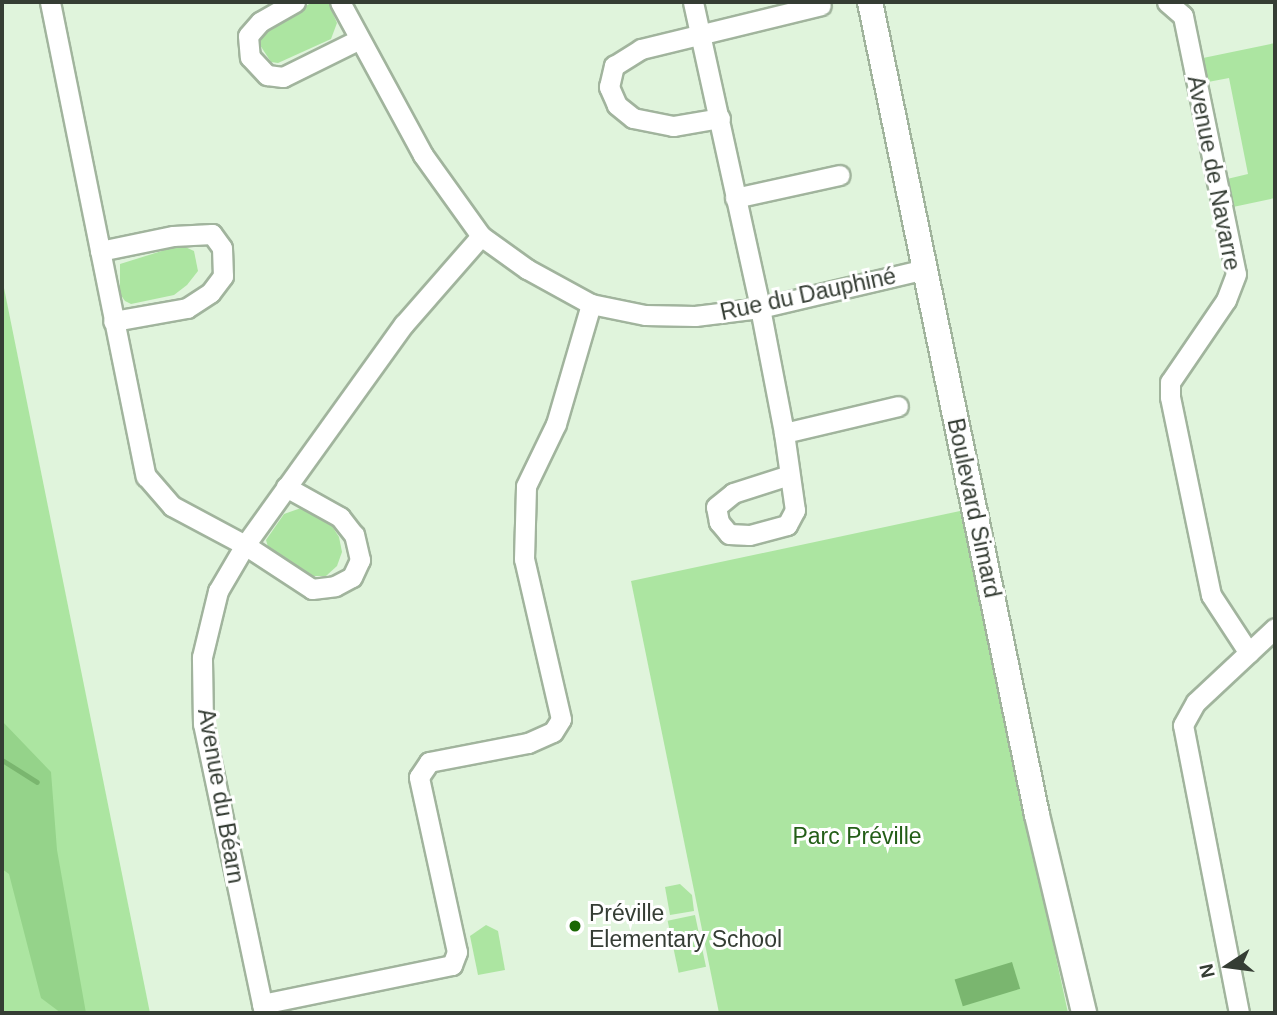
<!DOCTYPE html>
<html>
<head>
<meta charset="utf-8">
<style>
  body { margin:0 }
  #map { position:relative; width:1277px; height:1015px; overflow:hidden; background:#e0f4dc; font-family:Arial,sans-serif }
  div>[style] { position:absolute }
  .green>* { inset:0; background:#ace5a1; transform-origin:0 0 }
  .forest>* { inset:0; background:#95d38a }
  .water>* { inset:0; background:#7ab66f; transform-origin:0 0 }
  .stream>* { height:5px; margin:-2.5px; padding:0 2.5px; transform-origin:2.5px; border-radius:2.5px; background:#7ab66f }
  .roads { filter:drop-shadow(2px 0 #a1b49d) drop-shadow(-2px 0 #a1b49d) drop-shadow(0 2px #a1b49d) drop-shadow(0 -2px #a1b49d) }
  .minor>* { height:19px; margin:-9.5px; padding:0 9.5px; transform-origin:9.5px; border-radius:9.5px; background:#fff }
  .major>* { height:24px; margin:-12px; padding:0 12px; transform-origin:12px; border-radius:12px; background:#fff }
  .dots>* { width:19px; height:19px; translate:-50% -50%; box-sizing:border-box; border:4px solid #fff; border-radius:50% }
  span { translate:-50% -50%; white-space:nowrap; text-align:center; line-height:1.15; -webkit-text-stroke:6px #fff; paint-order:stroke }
  .street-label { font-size:23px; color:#353d34 }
  .park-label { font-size:23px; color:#235e17 }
  .poi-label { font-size:23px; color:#353d34 }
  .left { translate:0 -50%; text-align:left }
  .frame { position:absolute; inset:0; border:4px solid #353d34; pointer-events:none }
  .north { position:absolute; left:1193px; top:931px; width:70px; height:70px; -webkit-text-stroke:5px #fff; paint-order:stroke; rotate:257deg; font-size:19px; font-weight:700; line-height:28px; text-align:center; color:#353d34 }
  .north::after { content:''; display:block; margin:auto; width:24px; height:32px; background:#353d34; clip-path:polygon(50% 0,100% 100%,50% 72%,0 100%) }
</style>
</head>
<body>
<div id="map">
  <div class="green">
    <i style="clip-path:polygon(313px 2px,329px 4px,337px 23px,331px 39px,278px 63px,271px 62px,258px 42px,264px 29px)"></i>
    <i style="clip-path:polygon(1275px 43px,1275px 198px,1233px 207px,1227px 179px,1248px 174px,1229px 78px,1208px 82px,1203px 58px)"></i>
    <i style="clip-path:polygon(181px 245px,194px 251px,198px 271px,187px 285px,174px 295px,131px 304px,125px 301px,120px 294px,120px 264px)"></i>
    <i style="clip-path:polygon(2px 278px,150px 1013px,2px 1013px)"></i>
    <i style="clip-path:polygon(301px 508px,332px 526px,339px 537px,342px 552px,337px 566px,326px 576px,304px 576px,268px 547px,266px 540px,284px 514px)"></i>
    <i style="clip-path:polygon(960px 511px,1068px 1013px,719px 1013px,631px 581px)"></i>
    <i style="clip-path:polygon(680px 884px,692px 895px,694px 911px,670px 915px,665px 887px)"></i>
    <i style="left:695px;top:915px;width:53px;height:28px;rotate:78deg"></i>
    <i style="clip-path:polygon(486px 925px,498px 931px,505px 970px,478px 975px,470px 936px)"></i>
  </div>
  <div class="forest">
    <i style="clip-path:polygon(2px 721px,51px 772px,57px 850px,86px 1013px,61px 1013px,41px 998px,9px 874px,2px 869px)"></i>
  </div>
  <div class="water">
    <i style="left:1012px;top:962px;width:28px;height:60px;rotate:73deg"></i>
  </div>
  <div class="stream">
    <i style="left:2px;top:760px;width:41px;rotate:32.2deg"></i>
  </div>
  <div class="roads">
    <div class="minor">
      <i style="left:50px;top:2px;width:484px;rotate:78.6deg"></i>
      <i style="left:146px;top:476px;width:40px;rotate:49deg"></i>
      <i style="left:172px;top:506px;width:83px;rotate:28.1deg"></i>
      <i style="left:245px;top:545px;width:80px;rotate:33.3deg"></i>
      <i style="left:312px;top:589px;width:23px;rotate:-7deg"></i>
      <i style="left:335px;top:586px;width:19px;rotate:-28deg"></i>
      <i style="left:352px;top:577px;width:19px;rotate:-65deg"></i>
      <i style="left:360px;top:560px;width:26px;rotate:-103deg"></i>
      <i style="left:354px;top:535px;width:23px;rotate:-128deg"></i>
      <i style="left:340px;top:517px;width:62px;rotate:-150.9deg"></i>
      <i style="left:295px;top:2px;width:40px;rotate:150.3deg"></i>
      <i style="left:260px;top:22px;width:18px;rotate:131deg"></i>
      <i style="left:248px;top:36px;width:21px;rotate:85deg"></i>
      <i style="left:250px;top:57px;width:25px;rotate:47deg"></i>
      <i style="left:267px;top:75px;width:16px;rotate:7deg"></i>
      <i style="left:283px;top:77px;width:84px;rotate:-26.3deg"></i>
      <i style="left:340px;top:2px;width:174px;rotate:61.5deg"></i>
      <i style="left:423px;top:155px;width:100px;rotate:54.4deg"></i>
      <i style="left:481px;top:236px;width:57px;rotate:35.7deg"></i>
      <i style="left:527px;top:269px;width:73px;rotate:28.7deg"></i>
      <i style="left:591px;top:304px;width:55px;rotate:11.5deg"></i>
      <i style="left:645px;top:315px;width:50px;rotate:1.1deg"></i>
      <i style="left:695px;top:316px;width:65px;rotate:-7deg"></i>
      <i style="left:760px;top:308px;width:170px;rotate:-13.3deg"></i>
      <i style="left:693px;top:2px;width:313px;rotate:77.6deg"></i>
      <i style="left:760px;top:308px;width:127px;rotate:79.1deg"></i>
      <i style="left:784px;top:433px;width:78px;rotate:81.9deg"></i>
      <i style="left:795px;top:510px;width:17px;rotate:118deg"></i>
      <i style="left:787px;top:525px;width:39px;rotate:165deg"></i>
      <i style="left:749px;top:535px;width:20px;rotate:-177deg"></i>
      <i style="left:729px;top:534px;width:16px;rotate:-130deg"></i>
      <i style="left:719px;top:522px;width:15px;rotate:-101deg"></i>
      <i style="left:716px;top:507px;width:22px;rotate:-39deg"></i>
      <i style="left:733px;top:493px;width:59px;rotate:-17.8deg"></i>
      <i style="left:1167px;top:2px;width:21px;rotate:41deg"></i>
      <i style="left:1183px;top:16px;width:263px;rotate:78.4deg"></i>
      <i style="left:1236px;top:274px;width:28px;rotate:111deg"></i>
      <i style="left:1226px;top:300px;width:99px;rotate:124.3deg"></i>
      <i style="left:1170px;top:382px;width:15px;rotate:90deg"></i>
      <i style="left:1170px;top:397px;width:202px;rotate:78.3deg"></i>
      <i style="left:1211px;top:595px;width:69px;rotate:56.8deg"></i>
      <i style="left:720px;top:118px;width:48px;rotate:170.3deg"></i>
      <i style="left:673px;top:126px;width:41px;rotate:-168.7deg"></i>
      <i style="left:633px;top:118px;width:21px;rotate:-141deg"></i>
      <i style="left:617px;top:105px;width:20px;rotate:-114deg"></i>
      <i style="left:609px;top:87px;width:22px;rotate:-77deg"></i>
      <i style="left:614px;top:66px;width:32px;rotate:-32deg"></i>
      <i style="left:641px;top:49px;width:185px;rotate:-13.7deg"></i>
      <i style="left:735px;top:198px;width:107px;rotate:-12.4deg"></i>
      <i style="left:100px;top:251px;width:75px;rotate:-11.6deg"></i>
      <i style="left:173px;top:236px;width:39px;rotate:-3deg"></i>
      <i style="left:212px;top:234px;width:17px;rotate:54deg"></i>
      <i style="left:222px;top:248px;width:28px;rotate:88deg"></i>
      <i style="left:223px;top:276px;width:21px;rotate:127deg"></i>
      <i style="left:210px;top:293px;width:27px;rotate:147deg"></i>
      <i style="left:187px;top:308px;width:75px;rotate:170deg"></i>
      <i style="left:784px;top:433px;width:117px;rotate:-13.3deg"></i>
      <i style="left:262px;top:1004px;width:194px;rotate:-11.6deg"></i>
      <i style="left:452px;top:965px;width:14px;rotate:-69deg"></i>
      <i style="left:457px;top:952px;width:179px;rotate:-102.3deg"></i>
      <i style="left:419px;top:777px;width:18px;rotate:-56deg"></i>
      <i style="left:429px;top:762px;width:101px;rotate:-10.9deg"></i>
      <i style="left:528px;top:743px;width:27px;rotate:-24deg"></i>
      <i style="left:553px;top:732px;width:15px;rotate:-58deg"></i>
      <i style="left:561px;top:719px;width:164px;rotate:-103deg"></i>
      <i style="left:524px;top:559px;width:73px;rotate:-88.4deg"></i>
      <i style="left:526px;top:486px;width:69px;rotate:-64.2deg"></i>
      <i style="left:556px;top:424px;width:125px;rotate:-73.7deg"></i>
      <i style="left:264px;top:1013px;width:295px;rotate:-101.9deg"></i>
      <i style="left:203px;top:724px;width:67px;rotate:-90.9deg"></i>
      <i style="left:202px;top:657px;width:68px;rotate:-76.4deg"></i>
      <i style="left:218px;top:591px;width:53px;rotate:-59.6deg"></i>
      <i style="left:245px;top:545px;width:272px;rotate:-54.3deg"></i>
      <i style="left:404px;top:324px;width:117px;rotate:-48.8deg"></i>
      <i style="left:1239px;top:1013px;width:293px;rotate:-101deg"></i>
      <i style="left:1183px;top:725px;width:26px;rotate:-61deg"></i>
      <i style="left:1196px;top:702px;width:108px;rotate:-43.1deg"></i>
    </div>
    <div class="major">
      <i style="left:870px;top:2px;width:830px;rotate:78.39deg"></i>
      <i style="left:1037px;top:815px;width:204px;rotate:76.6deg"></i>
    </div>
  </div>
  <div class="dots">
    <i style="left:575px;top:926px;background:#1b6805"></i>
  </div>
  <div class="street-label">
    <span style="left:1214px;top:173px;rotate:79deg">Avenue de Navarre</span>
    <span style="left:808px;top:294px;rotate:-12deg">Rue du Dauphiné</span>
    <span style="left:974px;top:508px;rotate:78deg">Boulevard Simard</span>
    <span style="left:221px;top:796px;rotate:80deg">Avenue du Béarn</span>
  </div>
  <div class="park-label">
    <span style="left:857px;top:836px">Parc Préville</span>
  </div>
  <div class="poi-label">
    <span class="left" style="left:589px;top:926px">Préville<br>Elementary School</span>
  </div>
  <div class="frame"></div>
  <div class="north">N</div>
</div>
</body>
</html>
